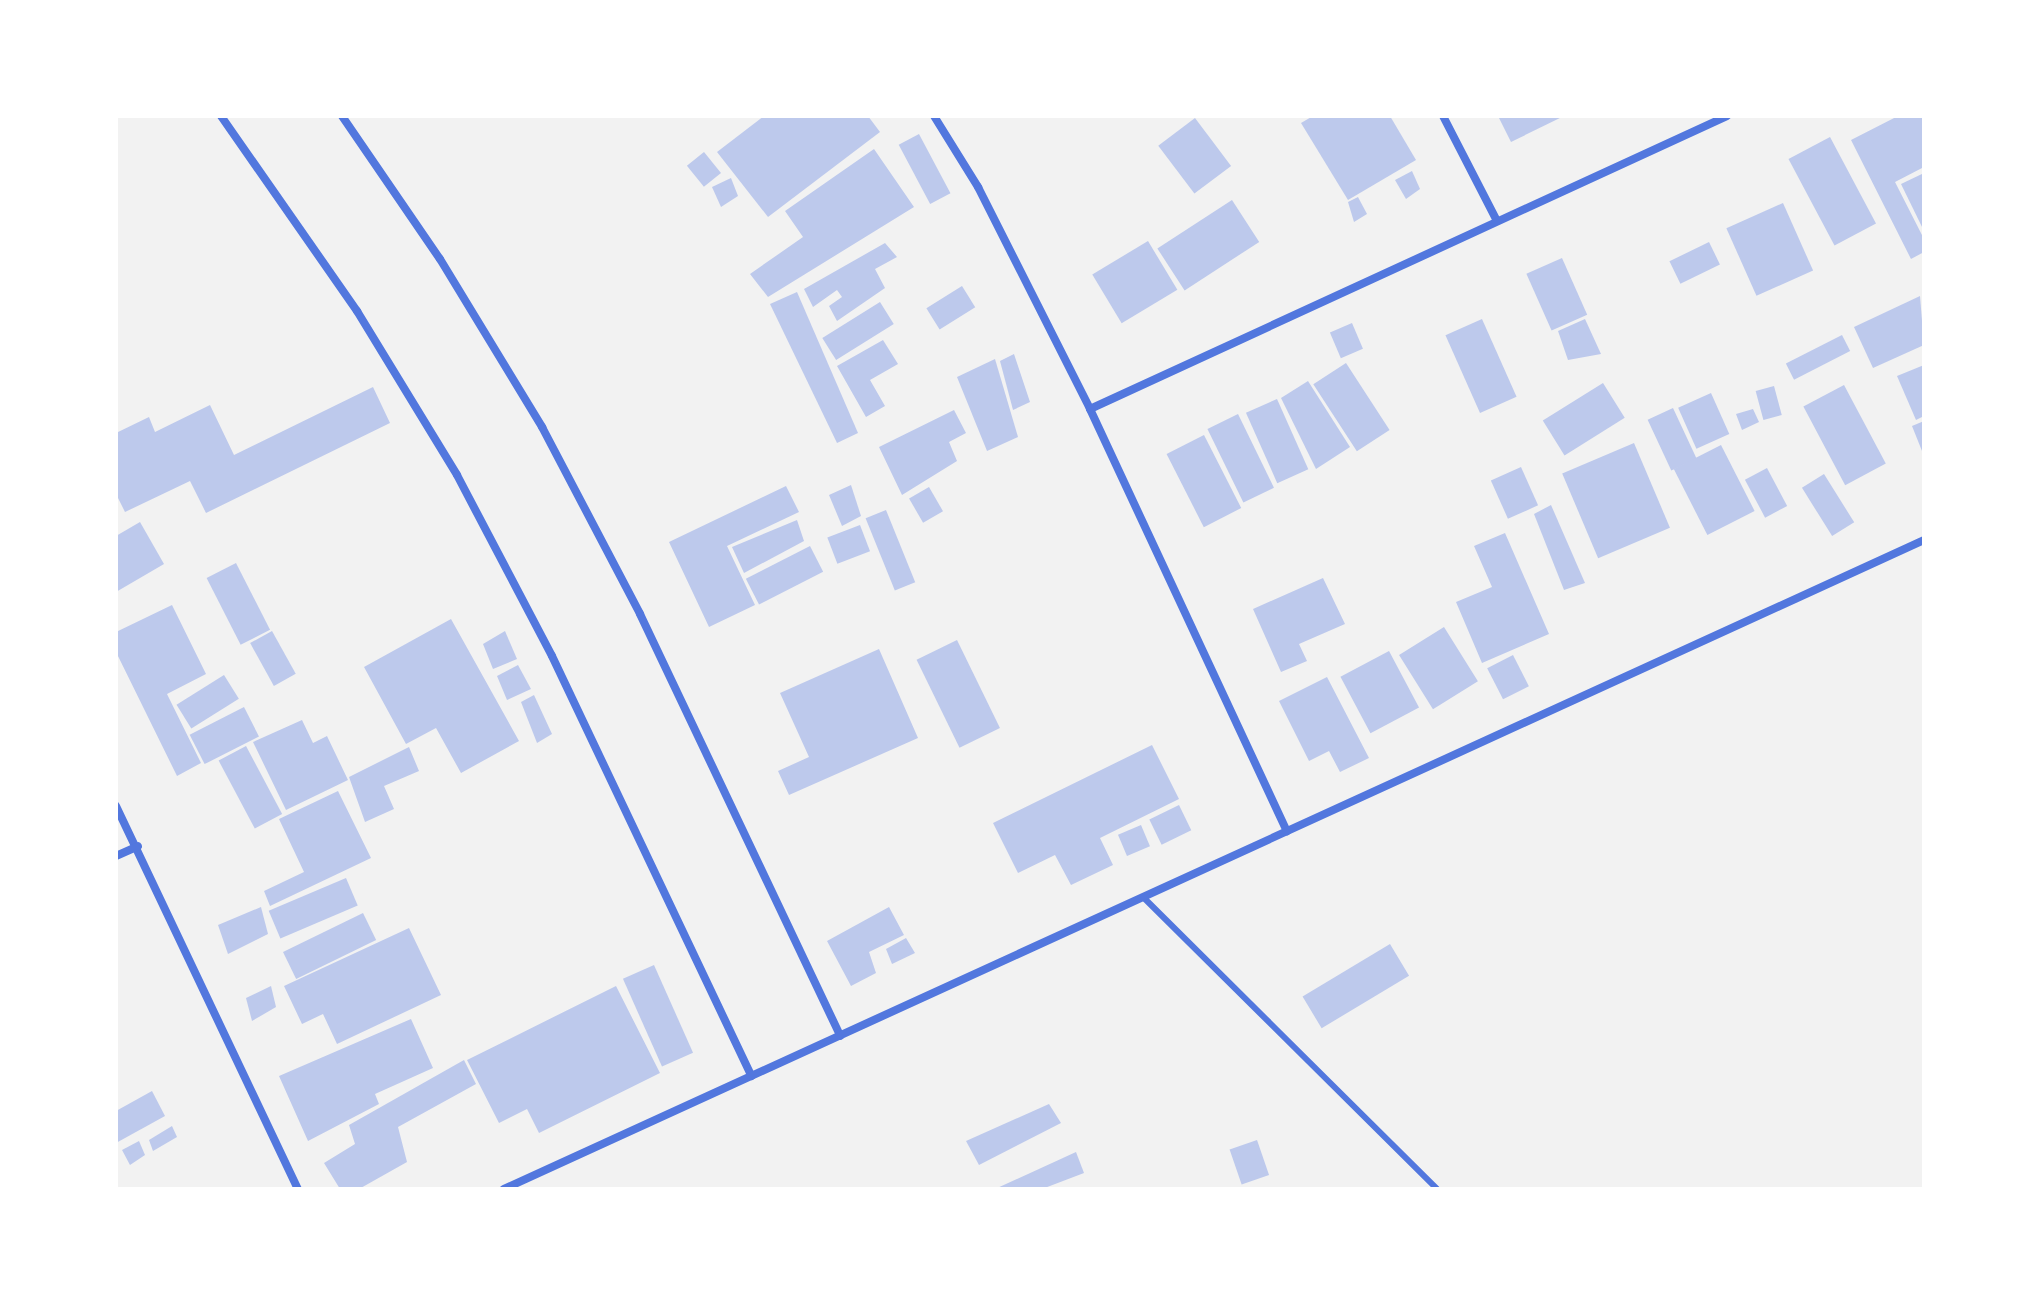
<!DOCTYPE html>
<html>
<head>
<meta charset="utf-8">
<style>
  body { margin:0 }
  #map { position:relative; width:2040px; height:1305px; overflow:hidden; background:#f2f2f2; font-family:Manrope,sans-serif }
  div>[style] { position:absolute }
  .building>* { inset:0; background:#bdc9ec; transform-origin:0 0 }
  .service>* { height:6px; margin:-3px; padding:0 3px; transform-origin:3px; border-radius:3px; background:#5277de }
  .minor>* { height:8px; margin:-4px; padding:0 4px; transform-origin:4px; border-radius:4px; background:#5277de }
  span { translate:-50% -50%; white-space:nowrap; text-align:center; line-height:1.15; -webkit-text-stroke:6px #fff; paint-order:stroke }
  .frame { position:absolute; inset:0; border:118px solid #fff; pointer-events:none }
</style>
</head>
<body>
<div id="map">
  <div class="building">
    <i style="clip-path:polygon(764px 116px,868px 116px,880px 132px,768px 217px,717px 152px)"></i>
    <i style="clip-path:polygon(1313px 116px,1390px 116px,1416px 160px,1348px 200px,1301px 123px)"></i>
    <i style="clip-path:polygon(1498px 116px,1564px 116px,1511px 142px)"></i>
    <i style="clip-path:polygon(1898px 116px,1921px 116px,1924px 122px,1924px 167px,1895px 182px,1924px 239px,1924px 252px,1911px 259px,1851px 140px)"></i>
    <i style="left:1195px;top:118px;width:60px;height:46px;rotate:53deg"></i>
    <i style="left:919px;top:134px;width:67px;height:23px;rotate:62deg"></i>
    <i style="left:1830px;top:137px;width:98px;height:47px;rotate:62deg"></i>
    <i style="clip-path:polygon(874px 149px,914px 207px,768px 297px,750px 274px,803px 237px,785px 211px)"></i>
    <i style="left:704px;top:152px;width:27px;height:22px;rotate:51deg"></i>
    <i style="clip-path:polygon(1412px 171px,1420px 189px,1406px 199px,1395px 180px)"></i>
    <i style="clip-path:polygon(1924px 173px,1924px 231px,1901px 184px)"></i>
    <i style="clip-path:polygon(731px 178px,738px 196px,721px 207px,712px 187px)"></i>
    <i style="clip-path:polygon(1358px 197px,1367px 214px,1354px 222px,1348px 202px)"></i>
    <i style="left:1232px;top:200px;width:50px;height:89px;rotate:57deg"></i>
    <i style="left:1783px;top:203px;width:74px;height:62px;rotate:66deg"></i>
    <i style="left:1148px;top:241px;width:57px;height:65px;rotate:59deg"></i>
    <i style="left:1709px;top:242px;width:25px;height:44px;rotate:64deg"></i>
    <i style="clip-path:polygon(885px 243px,897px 257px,875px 269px,885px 288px,837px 321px,829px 306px,842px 297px,837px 290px,813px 307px,804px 289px)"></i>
    <i style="left:1562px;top:258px;width:62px;height:39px;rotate:66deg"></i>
    <i style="left:962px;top:286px;width:25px;height:42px;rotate:58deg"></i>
    <i style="clip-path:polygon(797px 292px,858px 433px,837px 443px,770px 304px)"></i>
    <i style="clip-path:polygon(1920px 296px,1924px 345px,1873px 368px,1854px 327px)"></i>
    <i style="left:880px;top:302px;width:26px;height:68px;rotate:58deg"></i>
    <i style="left:1482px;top:319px;width:85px;height:40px;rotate:66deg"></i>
    <i style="clip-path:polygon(1585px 319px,1601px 354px,1568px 360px,1558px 331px)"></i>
    <i style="left:1352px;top:323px;width:28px;height:24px;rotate:67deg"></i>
    <i style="left:1842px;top:335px;width:18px;height:63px;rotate:63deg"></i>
    <i style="clip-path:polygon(883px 340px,898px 364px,870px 380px,885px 406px,866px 417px,837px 366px)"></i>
    <i style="clip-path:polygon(1014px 354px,1030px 402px,1013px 410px,1000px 361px)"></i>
    <i style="clip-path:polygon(995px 359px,1018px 437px,987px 451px,957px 377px)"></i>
    <i style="left:1346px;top:363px;width:80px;height:39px;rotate:57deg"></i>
    <i style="clip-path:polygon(1924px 365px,1924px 416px,1916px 420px,1897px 376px)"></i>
    <i style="clip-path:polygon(1308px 381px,1350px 447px,1316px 469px,1281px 398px)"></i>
    <i style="left:1603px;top:383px;width:41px;height:71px;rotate:58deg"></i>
    <i style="left:1844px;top:385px;width:89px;height:46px;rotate:62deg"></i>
    <i style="left:1774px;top:386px;width:30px;height:19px;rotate:75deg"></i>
    <i style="clip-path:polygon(373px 387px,390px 423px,206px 513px,190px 481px,125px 512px,116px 494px,116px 433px,149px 417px,155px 432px,210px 405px,234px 455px)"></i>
    <i style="left:1711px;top:393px;width:45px;height:36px;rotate:66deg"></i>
    <i style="left:1277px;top:399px;width:77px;height:34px;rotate:66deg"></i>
    <i style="left:1673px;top:408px;width:56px;height:28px;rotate:65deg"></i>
    <i style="clip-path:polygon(1753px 409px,1759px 422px,1742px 430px,1736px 414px)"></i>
    <i style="clip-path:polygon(954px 410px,966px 433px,949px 442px,957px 461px,902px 495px,879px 447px)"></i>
    <i style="left:1238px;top:414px;width:82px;height:34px;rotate:64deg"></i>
    <i style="clip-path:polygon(1924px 421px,1924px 456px,1912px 426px)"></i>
    <i style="left:1204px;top:435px;width:82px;height:42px;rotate:63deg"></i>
    <i style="left:1634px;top:443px;width:92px;height:78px;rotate:67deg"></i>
    <i style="left:1721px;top:445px;width:74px;height:53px;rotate:63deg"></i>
    <i style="left:1521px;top:467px;width:42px;height:33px;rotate:66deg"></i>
    <i style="left:1767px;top:468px;width:43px;height:25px;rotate:62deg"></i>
    <i style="left:1824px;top:474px;width:57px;height:26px;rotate:58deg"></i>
    <i style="clip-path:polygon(851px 485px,861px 516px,842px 526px,829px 495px)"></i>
    <i style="clip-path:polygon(786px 486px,799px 512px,727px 546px,755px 605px,709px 627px,669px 542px)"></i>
    <i style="left:929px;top:487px;width:28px;height:23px;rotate:60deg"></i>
    <i style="clip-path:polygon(1551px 505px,1585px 583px,1564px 590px,1534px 514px)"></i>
    <i style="left:886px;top:510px;width:78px;height:22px;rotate:68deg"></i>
    <i style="clip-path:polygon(797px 520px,804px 541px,744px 573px,732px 547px)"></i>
    <i style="clip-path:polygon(140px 522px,164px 564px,116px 592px,116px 536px)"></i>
    <i style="left:860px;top:525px;width:28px;height:35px;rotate:69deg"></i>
    <i style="clip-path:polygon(1505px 533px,1549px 634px,1482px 663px,1456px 602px,1492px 587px,1474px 546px)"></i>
    <i style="left:810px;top:546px;width:29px;height:72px;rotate:63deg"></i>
    <i style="left:236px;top:563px;width:75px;height:33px;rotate:63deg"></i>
    <i style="clip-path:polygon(1323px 578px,1345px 624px,1299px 644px,1307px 661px,1281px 672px,1253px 609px)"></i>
    <i style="clip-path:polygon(172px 605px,206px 674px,167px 694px,201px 763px,177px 776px,116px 652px,116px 632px)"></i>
    <i style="clip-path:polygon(451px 619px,519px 741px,461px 773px,436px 728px,406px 744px,364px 667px)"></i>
    <i style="left:1444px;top:627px;width:64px;height:53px;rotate:58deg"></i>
    <i style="left:272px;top:631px;width:49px;height:25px;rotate:61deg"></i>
    <i style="clip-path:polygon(505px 631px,517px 659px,493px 669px,483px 644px)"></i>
    <i style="left:957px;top:640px;width:98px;height:45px;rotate:64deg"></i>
    <i style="clip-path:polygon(879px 649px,918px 738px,789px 795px,778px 771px,809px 757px,780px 693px)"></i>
    <i style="left:1389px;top:651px;width:64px;height:55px;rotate:62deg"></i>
    <i style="left:1513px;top:655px;width:35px;height:29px;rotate:63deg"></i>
    <i style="clip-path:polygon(518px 665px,531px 689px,507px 700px,497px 676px)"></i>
    <i style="left:224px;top:675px;width:28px;height:56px;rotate:58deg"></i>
    <i style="clip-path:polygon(1327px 677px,1369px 758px,1340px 772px,1329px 751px,1309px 761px,1279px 701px)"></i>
    <i style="clip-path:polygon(534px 695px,552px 734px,537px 743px,521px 702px)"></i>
    <i style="left:244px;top:707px;width:33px;height:61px;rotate:63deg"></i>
    <i style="clip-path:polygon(302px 720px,313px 743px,327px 736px,348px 780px,286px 810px,253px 742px)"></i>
    <i style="clip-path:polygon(1152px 745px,1179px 799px,1100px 838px,1113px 865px,1071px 885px,1055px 855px,1018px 873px,993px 823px)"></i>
    <i style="left:246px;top:746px;width:77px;height:31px;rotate:62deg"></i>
    <i style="clip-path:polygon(409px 747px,419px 771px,384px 786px,394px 809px,365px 822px,349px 777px)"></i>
    <i style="clip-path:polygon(338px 791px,371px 858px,270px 906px,264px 891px,304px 872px,279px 819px)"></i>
    <i style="left:1179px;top:805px;width:28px;height:33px;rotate:64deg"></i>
    <i style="left:1141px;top:825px;width:23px;height:25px;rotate:67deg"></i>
    <i style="left:346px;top:878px;width:30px;height:84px;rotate:67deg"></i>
    <i style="clip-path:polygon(261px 907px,268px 934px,228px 954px,218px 925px)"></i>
    <i style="clip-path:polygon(889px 907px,904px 935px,869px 952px,876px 973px,851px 986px,827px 941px)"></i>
    <i style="left:363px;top:913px;width:30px;height:89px;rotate:64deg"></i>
    <i style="clip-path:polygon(409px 928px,441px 995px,337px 1044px,323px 1014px,302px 1024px,284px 986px)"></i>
    <i style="clip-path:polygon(906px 938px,915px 953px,892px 964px,886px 949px)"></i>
    <i style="left:1390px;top:944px;width:37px;height:102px;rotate:59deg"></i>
    <i style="left:654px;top:965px;width:96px;height:34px;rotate:66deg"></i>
    <i style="clip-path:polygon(271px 986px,276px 1007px,252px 1021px,246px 998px)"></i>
    <i style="clip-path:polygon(616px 986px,660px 1073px,539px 1133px,527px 1109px,499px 1123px,467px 1060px)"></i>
    <i style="clip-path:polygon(411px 1019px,433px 1068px,375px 1094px,379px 1104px,308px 1141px,279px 1076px)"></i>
    <i style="clip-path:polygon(464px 1060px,476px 1084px,398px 1127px,407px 1162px,359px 1189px,340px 1189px,324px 1163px,355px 1144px,349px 1125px)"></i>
    <i style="clip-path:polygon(152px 1091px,165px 1116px,116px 1143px,116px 1111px)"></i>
    <i style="clip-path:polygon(1049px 1104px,1061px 1123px,979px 1165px,966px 1141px)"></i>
    <i style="clip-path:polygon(172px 1126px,177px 1137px,153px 1151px,149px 1140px)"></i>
    <i style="left:1257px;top:1140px;width:37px;height:29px;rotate:71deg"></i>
    <i style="clip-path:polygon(139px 1141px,145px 1155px,130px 1165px,122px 1150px)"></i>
    <i style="clip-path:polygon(1076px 1152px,1084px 1173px,1042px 1189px,995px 1189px)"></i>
  </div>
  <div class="service">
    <i style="left:1143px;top:897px;width:414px;rotate:44.8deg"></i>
  </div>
  <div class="minor">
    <i style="left:221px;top:116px;width:238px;rotate:55.1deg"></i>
    <i style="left:357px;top:311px;width:192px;rotate:58.6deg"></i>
    <i style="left:457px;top:475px;width:204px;rotate:62.3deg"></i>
    <i style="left:552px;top:656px;width:465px;rotate:64.6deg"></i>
    <i style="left:342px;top:116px;width:173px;rotate:55.6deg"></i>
    <i style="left:440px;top:259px;width:197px;rotate:58.7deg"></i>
    <i style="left:542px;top:427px;width:211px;rotate:62.3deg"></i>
    <i style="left:640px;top:614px;width:467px;rotate:64.6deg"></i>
    <i style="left:934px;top:116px;width:84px;rotate:58.2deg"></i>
    <i style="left:978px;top:187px;width:249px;rotate:63.2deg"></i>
    <i style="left:1090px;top:409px;width:466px;rotate:65deg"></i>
    <i style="left:1443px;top:116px;width:118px;rotate:62.8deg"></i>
    <i style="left:1090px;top:409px;width:701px;rotate:-24.7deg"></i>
    <i style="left:116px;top:806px;width:424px;rotate:64.6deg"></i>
    <i style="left:116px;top:856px;width:24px;rotate:-24deg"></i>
    <i style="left:504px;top:1189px;width:1561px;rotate:-24.56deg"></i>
  </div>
  <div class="frame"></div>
</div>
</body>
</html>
